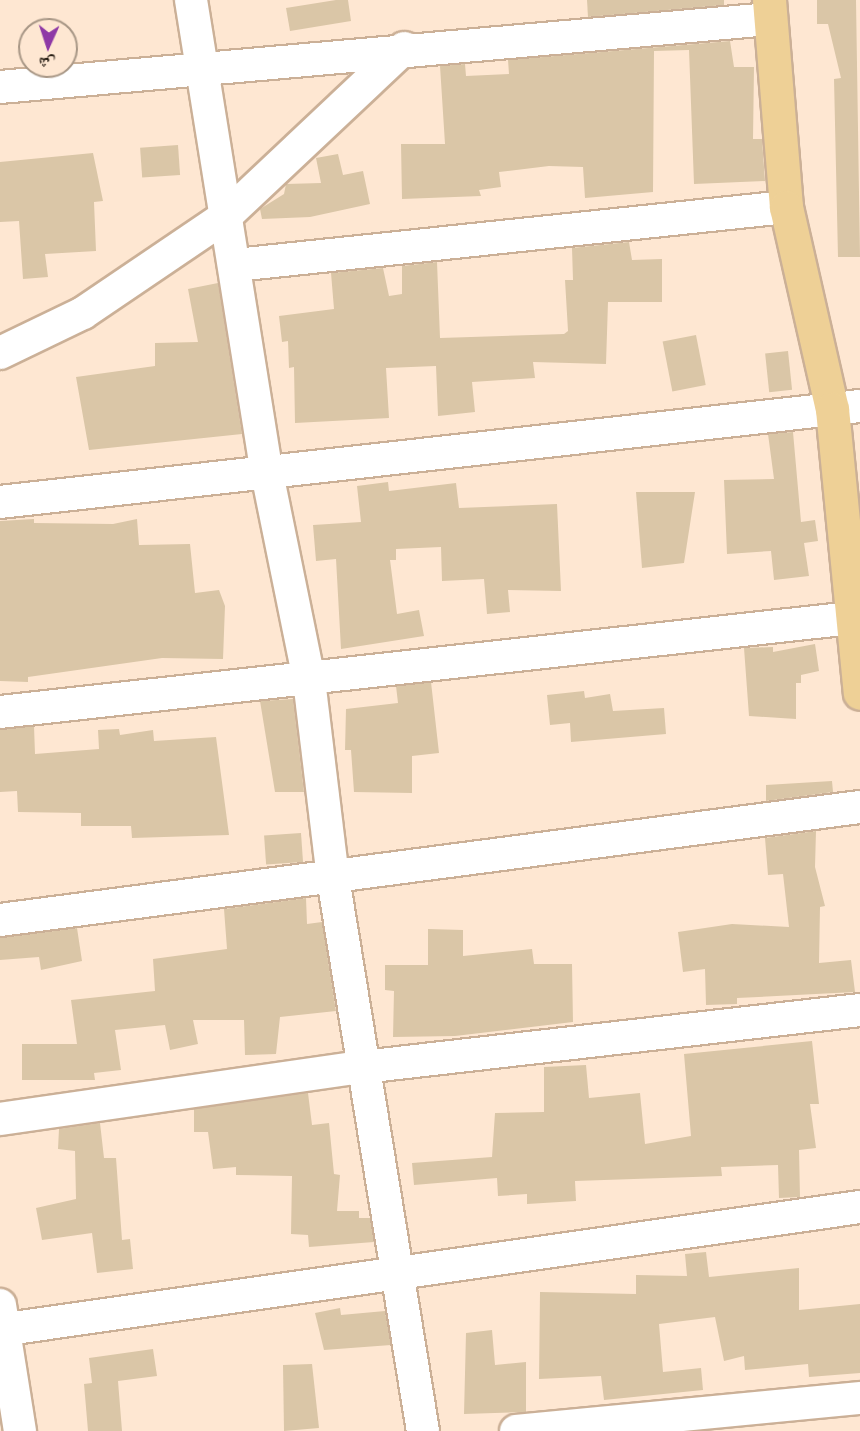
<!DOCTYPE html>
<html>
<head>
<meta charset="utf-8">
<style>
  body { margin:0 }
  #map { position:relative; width:860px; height:1431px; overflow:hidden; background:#fee7d2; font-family:"IBM Plex Sans","Noto Naskh Arabic",sans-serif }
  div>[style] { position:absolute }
  .building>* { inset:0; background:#dac6a7; transform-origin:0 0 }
  .roads { filter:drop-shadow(2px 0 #cbb097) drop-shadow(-2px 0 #cbb097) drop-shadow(0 2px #cbb097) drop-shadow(0 -2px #cbb097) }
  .minor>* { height:32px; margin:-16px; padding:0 16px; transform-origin:16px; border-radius:16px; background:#fff }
  .major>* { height:33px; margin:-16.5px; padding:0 16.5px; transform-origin:16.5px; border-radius:16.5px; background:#eed096 }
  span { translate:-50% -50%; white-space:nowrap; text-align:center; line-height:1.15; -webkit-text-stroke:6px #fee7d2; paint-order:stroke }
  .north { position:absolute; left:18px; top:18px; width:60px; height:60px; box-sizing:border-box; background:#fee7d2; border:2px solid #a89786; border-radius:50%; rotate:183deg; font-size:16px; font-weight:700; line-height:24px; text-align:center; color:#281e14 }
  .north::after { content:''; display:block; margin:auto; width:21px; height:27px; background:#8e39a6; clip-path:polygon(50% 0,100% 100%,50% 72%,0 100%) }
</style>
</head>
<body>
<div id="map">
  <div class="building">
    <i style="clip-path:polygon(336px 0,348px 0,351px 21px,290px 31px,286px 8px)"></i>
    <i style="clip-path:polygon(587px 0,724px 0,724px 5px,588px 17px)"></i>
    <i style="clip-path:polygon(817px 0,856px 0,860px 257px,838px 257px,834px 79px,841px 78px,828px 24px,817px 24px)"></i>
    <i style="clip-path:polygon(730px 41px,734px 67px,754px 67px,753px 139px,762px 139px,765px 181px,694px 184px,689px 50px,654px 51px,653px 192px,585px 198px,583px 167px,549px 166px,499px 172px,501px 187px,479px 190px,481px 196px,402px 199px,401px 144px,445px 144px,440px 66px,465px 64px,466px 76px,509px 74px,508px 60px)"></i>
    <i style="left:178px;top:145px;width:30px;height:38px;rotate:86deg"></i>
    <i style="clip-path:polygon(93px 153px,103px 201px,94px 202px,96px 251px,45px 254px,48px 277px,23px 279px,19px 221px,0 222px,0 162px)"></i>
    <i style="clip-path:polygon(338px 154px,343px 175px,363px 171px,370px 204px,310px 217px,262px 219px,260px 209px,284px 194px,286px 184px,321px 183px,316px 158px)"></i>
    <i style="clip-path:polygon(629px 242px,632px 260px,662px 259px,662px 302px,608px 302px,606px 364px,533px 362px,535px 378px,472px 382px,475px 412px,438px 416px,436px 366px,386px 368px,389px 418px,295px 423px,294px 367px,289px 368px,288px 341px,282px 342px,279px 316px,334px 309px,331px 273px,383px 268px,389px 296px,402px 294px,402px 266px,437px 262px,440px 338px,564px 334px,568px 331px,565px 280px,573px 280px,572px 248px)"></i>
    <i style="clip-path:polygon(218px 283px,242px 434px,89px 450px,76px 377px,155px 366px,155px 343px,198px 342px,188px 289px)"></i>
    <i style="left:696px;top:335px;width:51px;height:34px;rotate:79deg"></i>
    <i style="left:788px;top:351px;width:39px;height:23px;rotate:84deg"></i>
    <i style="clip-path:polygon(793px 432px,801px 522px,815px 520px,818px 541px,804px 543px,809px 576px,774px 580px,771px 551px,727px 554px,724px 480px,774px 479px,768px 434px)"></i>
    <i style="clip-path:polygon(388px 482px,389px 491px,456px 483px,459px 508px,557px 504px,561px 591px,508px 590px,510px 612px,487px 614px,484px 579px,442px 581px,441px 547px,396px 549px,396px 560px,390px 560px,397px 614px,419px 610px,424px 636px,341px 649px,336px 559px,316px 561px,313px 525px,361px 522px,357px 486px)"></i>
    <i style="clip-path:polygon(636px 492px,695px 492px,684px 563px,642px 568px)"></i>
    <i style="clip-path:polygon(34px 519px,34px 523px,113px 524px,137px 519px,139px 545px,190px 544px,195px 593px,219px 590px,225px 606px,223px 659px,162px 658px,28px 677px,28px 682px,0 681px,0 521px)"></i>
    <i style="clip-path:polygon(815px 644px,819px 671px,801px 675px,801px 683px,796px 683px,796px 719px,749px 716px,744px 648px,773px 647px,773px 652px)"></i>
    <i style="clip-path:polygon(431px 682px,439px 753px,412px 756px,412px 793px,354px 792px,351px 750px,345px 750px,346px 709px,398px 703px,396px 686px)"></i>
    <i style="clip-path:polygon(584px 691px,585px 698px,610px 694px,613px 711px,664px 708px,666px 734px,571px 742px,570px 723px,550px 725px,547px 695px)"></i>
    <i style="clip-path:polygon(293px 699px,304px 792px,275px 792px,260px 701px)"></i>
    <i style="clip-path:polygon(34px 726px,35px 754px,99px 749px,98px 730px,119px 729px,120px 735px,153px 730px,154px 741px,216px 737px,229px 835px,132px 838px,131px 826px,81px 826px,81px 813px,18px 812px,17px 791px,0 792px,0 730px)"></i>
    <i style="clip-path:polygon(832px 781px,833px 792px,766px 801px,766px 785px)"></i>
    <i style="clip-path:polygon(816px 831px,815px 867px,825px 906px,820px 907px,819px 963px,851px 960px,855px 992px,737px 998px,737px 1004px,706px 1005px,705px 969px,683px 972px,678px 932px,732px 924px,789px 927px,783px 874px,768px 875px,765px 838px)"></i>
    <i style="left:301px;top:833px;width:29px;height:37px;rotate:86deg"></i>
    <i style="clip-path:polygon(306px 898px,307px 924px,322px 922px,336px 1011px,280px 1017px,276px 1054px,245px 1055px,244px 1020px,193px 1020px,198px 1044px,170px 1050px,165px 1025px,115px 1030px,121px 1070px,94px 1073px,95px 1080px,22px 1080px,22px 1044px,77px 1044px,71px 1000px,155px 991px,153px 959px,227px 949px,224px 909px)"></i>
    <i style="clip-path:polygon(77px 928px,82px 961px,41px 970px,39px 957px,0 960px,0 938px)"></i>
    <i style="clip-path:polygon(428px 929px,463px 930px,463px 956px,532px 949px,534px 964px,572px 964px,573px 1022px,455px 1036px,393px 1037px,394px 991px,385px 990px,385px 965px,428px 965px)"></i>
    <i style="clip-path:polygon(812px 1041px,819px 1104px,810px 1104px,816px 1148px,799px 1150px,800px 1197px,779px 1198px,778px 1165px,721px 1167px,722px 1176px,575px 1181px,576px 1201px,527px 1204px,527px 1194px,498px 1196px,497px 1178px,414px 1185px,412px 1163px,492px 1157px,495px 1113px,544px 1112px,544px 1067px,586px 1065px,589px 1098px,640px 1093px,645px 1144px,691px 1136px,684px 1054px)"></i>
    <i style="clip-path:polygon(308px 1093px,312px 1125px,329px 1123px,334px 1174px,340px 1175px,337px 1211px,359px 1211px,359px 1218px,370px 1218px,374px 1242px,309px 1247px,308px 1235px,291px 1234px,292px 1176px,236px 1175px,236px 1167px,213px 1169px,208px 1132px,194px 1132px,194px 1109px)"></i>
    <i style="clip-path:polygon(100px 1123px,104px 1158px,116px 1158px,122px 1240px,130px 1239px,133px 1269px,97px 1273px,92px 1233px,42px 1240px,36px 1208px,76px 1199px,75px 1151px,58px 1149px,59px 1129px)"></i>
    <i style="clip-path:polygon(706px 1252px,709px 1277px,799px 1268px,799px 1310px,860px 1304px,860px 1373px,809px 1377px,808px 1364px,745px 1370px,744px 1356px,724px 1361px,715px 1317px,659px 1324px,663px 1372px,701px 1368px,703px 1390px,604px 1400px,601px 1376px,539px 1379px,540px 1292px,636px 1294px,636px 1275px,687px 1276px,685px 1254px)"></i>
    <i style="clip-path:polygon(340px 1308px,341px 1315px,385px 1311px,391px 1345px,324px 1350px,315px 1313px)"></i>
    <i style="clip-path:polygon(492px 1330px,495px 1365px,526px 1362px,526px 1412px,464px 1414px,466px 1333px)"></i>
    <i style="clip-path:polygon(153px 1349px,157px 1376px,118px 1381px,122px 1431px,88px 1431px,84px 1384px,92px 1383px,89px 1358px)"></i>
    <i style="clip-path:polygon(312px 1364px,319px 1428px,284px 1431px,283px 1365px)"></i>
  </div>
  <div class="roads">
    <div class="minor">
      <i style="left:191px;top:0;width:479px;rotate:80.9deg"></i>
      <i style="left:267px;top:473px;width:211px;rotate:78.5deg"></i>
      <i style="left:309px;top:680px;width:199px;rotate:83.1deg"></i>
      <i style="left:333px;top:878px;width:560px;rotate:80.76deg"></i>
      <i style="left:0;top:87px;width:773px;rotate:-5.05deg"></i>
      <i style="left:236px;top:265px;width:553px;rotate:-6.02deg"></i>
      <i style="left:0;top:353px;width:92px;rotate:-25.7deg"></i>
      <i style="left:83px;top:313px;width:173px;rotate:-34.1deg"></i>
      <i style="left:226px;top:216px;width:245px;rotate:-43.3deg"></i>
      <i style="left:0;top:502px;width:865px;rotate:-6.37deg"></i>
      <i style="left:0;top:712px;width:865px;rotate:-6.3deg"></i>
      <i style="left:0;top:920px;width:867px;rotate:-7.49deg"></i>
      <i style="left:0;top:1119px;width:367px;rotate:-8.2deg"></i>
      <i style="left:363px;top:1067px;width:500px;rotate:-6.54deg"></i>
      <i style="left:0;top:1305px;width:128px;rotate:81deg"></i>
      <i style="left:0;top:1330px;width:869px;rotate:-8.14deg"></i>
      <i style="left:516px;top:1431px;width:346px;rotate:-5.5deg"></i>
    </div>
    <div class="major">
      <i style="left:769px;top:0;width:208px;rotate:85.3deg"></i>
      <i style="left:786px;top:207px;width:207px;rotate:77.2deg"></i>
      <i style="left:832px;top:409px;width:285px;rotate:84.4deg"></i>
    </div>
  </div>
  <div class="north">ش</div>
</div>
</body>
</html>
